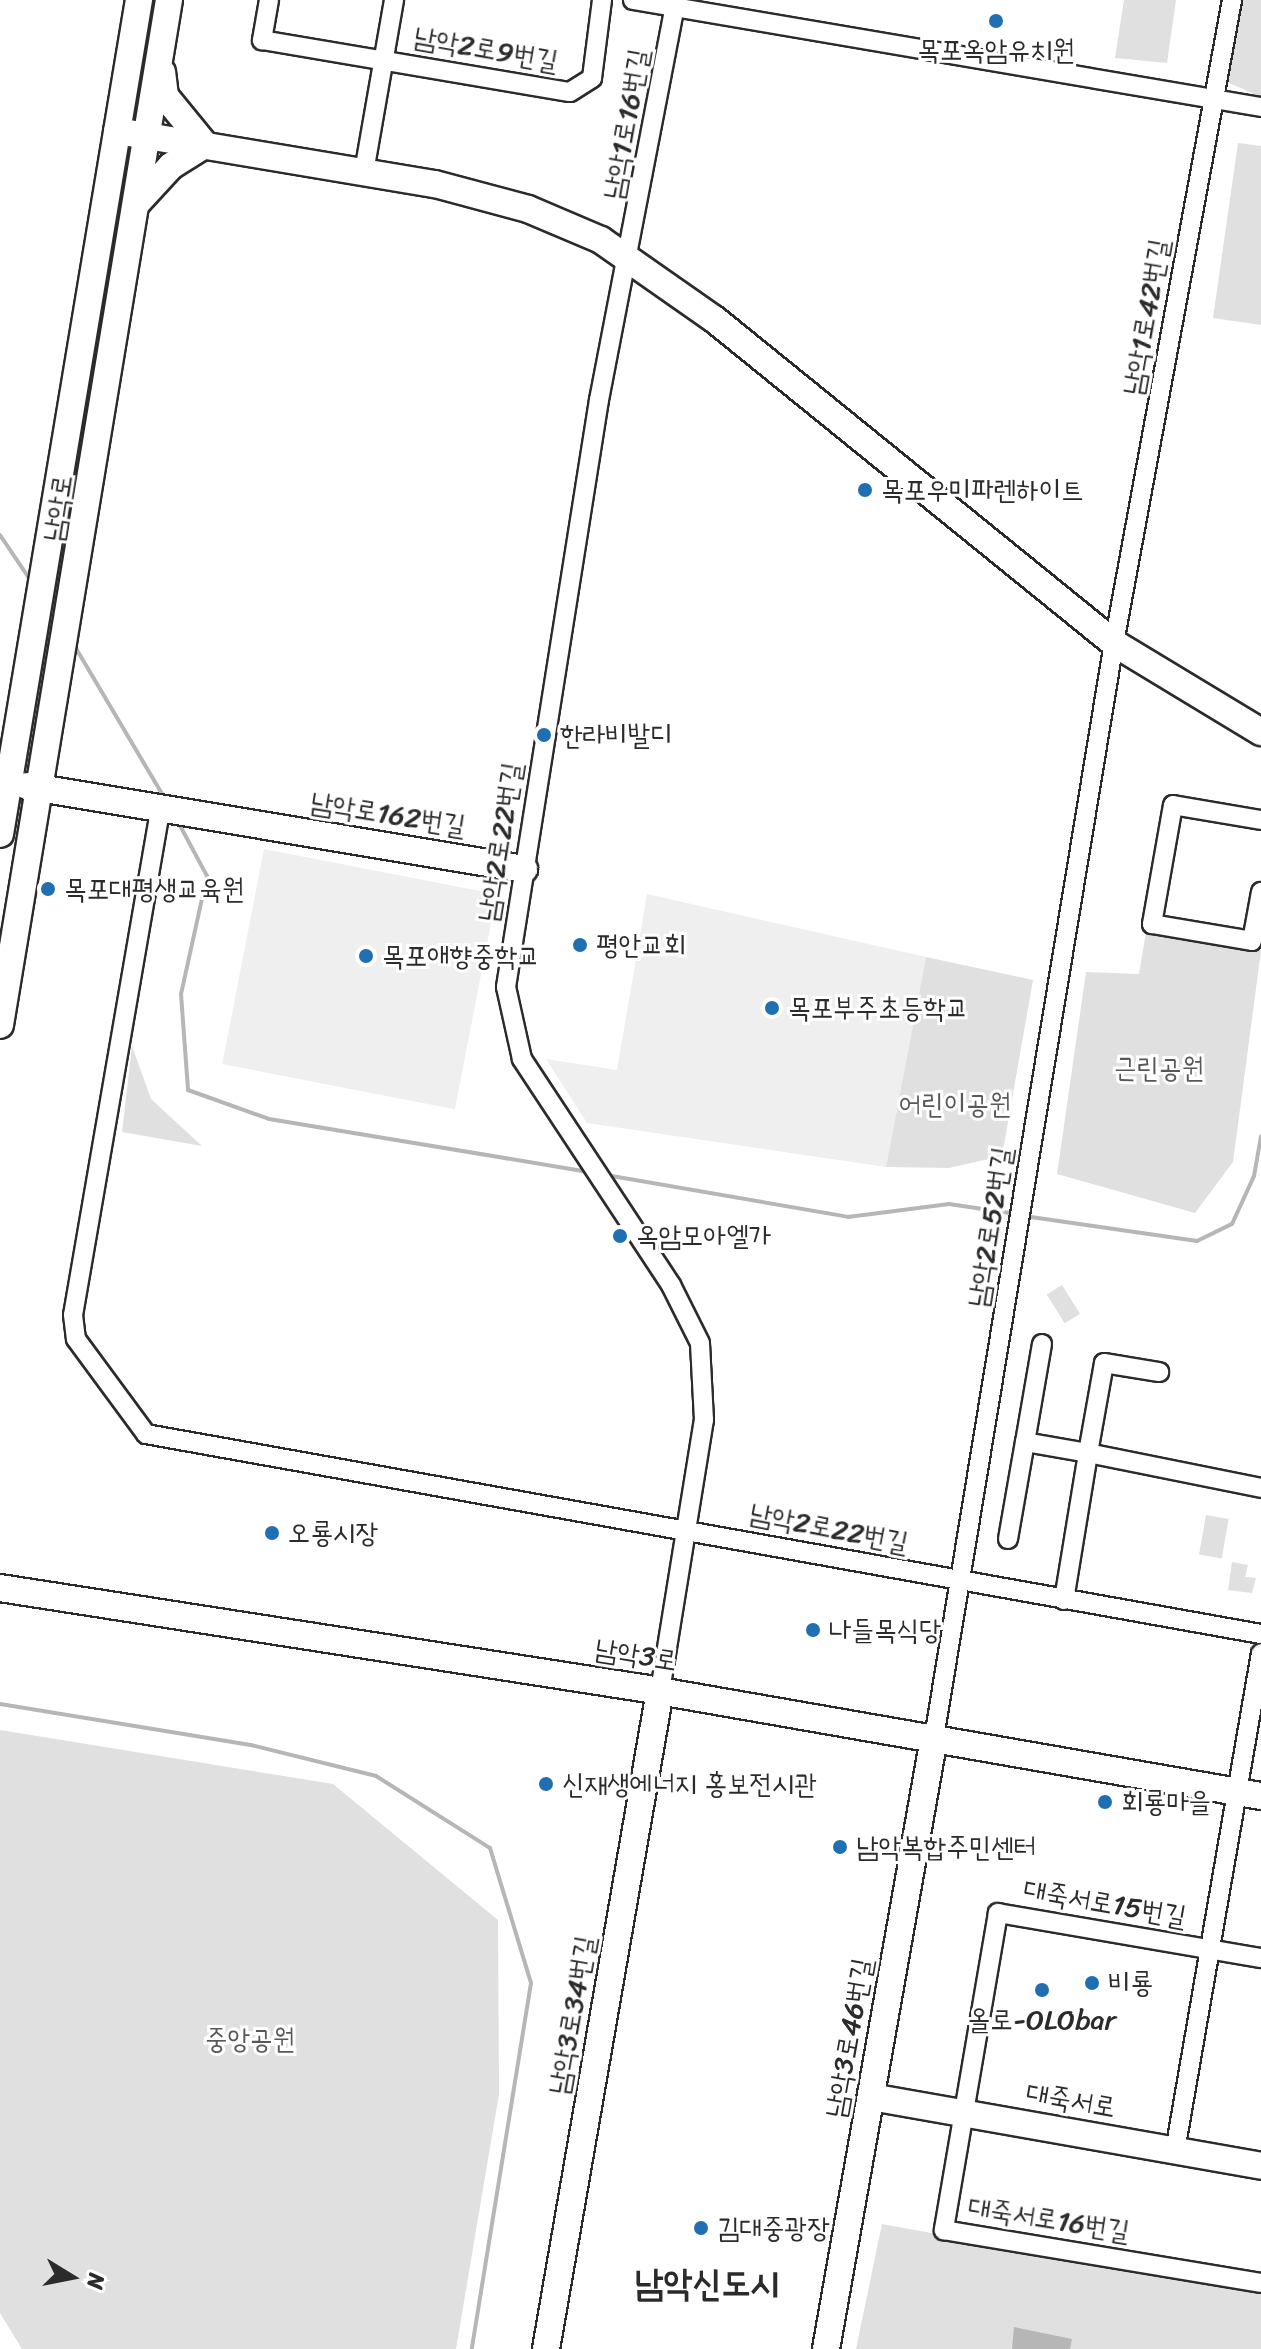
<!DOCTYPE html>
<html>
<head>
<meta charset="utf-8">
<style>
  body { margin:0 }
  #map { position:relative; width:1261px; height:2349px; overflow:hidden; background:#fff; font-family:Sriracha,"Poor Story",sans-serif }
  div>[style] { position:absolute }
  .built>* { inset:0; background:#efefef; transform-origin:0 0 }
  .green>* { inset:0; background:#e0e0e0; transform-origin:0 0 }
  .water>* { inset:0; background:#b6b6b6 }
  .stream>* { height:4px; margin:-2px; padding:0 2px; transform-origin:2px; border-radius:2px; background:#b6b6b6 }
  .roads { filter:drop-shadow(2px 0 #2b2b2b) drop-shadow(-2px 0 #2b2b2b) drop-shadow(0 2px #2b2b2b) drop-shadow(0 -2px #2b2b2b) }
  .street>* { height:18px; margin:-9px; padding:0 9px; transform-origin:9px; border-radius:9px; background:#fff }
  .secondary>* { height:26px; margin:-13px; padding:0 13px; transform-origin:13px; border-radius:13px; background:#fff }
  .dots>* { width:22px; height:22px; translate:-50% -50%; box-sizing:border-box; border:4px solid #fff; border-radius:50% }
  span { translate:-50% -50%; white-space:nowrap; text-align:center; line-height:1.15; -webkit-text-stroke:6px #fff; paint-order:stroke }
  .street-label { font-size:28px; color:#2b2b2b }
  .poi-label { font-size:28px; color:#2b2b2b }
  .left { translate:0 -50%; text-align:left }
  .park-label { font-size:28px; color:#585858 }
  .district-label { font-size:36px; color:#2b2b2b; font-weight:700 }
  .north { position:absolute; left:32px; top:2237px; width:80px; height:80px; -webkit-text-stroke:6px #fff; paint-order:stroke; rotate:100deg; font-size:22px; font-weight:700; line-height:32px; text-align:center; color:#2b2b2b }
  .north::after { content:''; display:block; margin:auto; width:28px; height:36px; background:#2b2b2b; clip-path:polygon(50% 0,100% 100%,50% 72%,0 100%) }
</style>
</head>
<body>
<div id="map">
  <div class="built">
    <i style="left:264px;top:849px;width:237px;height:219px;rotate:11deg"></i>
    <i style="clip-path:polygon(647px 894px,926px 957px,886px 1167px,587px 1123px,546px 1059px,617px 1070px)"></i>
  </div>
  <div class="green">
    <i style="clip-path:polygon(1124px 0,1176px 0,1167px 63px,1115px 58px)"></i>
    <i style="clip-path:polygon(1240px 0,1261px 0,1261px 97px,1227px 82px)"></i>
    <i style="clip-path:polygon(1238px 143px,1261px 146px,1261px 325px,1213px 318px)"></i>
    <i style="clip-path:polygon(1146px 932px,1261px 951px,1233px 1162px,1195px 1213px,1057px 1174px,1086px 972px,1139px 974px)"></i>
    <i style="clip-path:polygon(926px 957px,1033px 980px,1002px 1156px,949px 1168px,886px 1167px)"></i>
    <i style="clip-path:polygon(132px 1046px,151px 1099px,202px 1146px,122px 1132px)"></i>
    <i style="left:1062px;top:1285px;width:34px;height:18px;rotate:58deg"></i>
    <i style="left:1206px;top:1515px;width:23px;height:40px;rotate:10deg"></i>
    <i style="clip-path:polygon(1232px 1562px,1248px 1565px,1245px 1577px,1256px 1578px,1252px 1593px,1228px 1590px)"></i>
    <i style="clip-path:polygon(0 1730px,333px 1784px,498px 1920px,499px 2094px,456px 2349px,22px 2349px,0 2313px)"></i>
    <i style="clip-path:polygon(882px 2224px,1261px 2293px,1261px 2349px,856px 2349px)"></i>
  </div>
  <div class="water">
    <i style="clip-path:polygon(1014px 2327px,1072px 2339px,1070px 2349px,1012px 2349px)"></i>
  </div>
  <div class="stream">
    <i style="left:0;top:535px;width:55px;rotate:56deg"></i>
    <i style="left:74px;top:645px;width:179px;rotate:59.4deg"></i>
    <i style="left:177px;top:820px;width:64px;rotate:61.8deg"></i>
    <i style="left:207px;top:876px;width:121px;rotate:102.4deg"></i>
    <i style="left:181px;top:994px;width:96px;rotate:85.8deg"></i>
    <i style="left:188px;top:1090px;width:86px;rotate:19.7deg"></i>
    <i style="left:269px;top:1119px;width:324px;rotate:9.4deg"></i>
    <i style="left:606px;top:1175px;width:246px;rotate:9.8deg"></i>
    <i style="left:848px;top:1217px;width:102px;rotate:-7.3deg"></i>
    <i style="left:949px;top:1204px;width:68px;rotate:8.5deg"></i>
    <i style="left:1024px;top:1216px;width:175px;rotate:8.2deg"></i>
    <i style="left:1197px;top:1241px;width:39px;rotate:-26deg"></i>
    <i style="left:1232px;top:1224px;width:53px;rotate:-65.4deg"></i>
    <i style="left:1254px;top:1176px;width:40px;rotate:-80deg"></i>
    <i style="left:0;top:1704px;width:254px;rotate:9.3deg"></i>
    <i style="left:251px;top:1745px;width:129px;rotate:13.9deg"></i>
    <i style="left:376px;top:1776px;width:135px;rotate:32.3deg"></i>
    <i style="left:490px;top:1848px;width:141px;rotate:73.1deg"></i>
    <i style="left:531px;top:1983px;width:371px;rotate:99.2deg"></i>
  </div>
  <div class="roads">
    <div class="street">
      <i style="left:269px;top:0;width:41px;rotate:99.9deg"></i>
      <i style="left:262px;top:40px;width:312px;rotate:9.6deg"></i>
      <i style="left:570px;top:92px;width:26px;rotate:-32deg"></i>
      <i style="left:592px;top:78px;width:79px;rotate:-82.7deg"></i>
      <i style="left:633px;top:0;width:637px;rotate:9.67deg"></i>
      <i style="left:364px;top:172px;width:175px;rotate:-80.1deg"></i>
      <i style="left:160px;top:811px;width:511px;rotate:99.79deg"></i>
      <i style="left:73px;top:1315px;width:24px;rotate:83deg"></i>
      <i style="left:76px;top:1339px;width:118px;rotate:53.6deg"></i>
      <i style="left:146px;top:1434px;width:1133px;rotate:10.17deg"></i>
      <i style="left:1261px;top:820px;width:89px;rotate:-170.3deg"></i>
      <i style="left:1173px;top:805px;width:121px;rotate:100deg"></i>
      <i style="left:1152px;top:924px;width:101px;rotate:9.6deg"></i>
      <i style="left:1252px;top:941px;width:50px;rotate:-79.6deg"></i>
      <i style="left:1042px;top:1344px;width:99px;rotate:99.8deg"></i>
      <i style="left:1025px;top:1442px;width:64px;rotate:9.9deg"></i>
      <i style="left:1088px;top:1453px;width:91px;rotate:-79.9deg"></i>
      <i style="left:1104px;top:1363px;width:56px;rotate:9.3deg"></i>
      <i style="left:1008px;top:1539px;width:98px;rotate:-80.1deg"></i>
      <i style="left:1064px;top:1600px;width:149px;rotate:-80.7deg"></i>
      <i style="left:1088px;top:1453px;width:177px;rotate:11.4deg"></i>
      <i style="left:660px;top:1691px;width:275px;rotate:-80.8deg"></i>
      <i style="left:704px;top:1420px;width:77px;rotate:-93deg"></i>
      <i style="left:700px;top:1343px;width:65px;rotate:-116.6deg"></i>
      <i style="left:671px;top:1285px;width:271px;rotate:-123.4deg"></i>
      <i style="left:522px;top:1059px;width:74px;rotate:-102.5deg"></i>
      <i style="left:506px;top:987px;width:594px;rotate:-81deg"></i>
      <i style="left:599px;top:400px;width:407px;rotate:-79.1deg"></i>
      <i style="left:934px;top:1738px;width:1110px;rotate:-80.67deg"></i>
      <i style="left:1114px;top:643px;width:654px;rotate:-79.6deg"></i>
      <i style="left:1261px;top:1958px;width:267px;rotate:-170.3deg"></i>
      <i style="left:998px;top:1913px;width:322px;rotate:99.7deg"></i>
      <i style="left:944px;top:2230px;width:321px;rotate:9.5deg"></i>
      <i style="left:1175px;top:2151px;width:505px;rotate:-80.2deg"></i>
    </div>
    <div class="secondary">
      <i style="left:117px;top:131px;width:322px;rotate:9.5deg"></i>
      <i style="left:435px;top:184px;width:96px;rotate:15deg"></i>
      <i style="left:528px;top:209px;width:79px;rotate:23deg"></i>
      <i style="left:601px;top:240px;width:138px;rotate:35deg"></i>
      <i style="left:714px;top:319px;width:515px;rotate:39.01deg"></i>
      <i style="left:1114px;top:643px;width:172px;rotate:31.2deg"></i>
      <i style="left:136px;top:204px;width:52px;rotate:-47.4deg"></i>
      <i style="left:171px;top:166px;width:40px;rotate:-32deg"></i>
      <i style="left:205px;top:145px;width:63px;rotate:-129.2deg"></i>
      <i style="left:165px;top:96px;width:24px;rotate:-97deg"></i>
      <i style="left:27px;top:786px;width:504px;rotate:9.48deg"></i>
      <i style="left:0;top:834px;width:846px;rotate:-80.54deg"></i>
      <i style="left:0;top:1025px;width:1039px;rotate:-80.64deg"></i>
      <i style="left:0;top:1588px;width:650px;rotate:8.85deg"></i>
      <i style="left:642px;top:1688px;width:628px;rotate:9.9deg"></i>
      <i style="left:871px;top:2097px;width:396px;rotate:10deg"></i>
      <i style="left:546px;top:2349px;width:668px;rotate:-80.17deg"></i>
      <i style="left:826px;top:2349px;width:620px;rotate:-79.98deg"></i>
    </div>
  </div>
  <div class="dots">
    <i style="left:996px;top:21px;background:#1f6fb2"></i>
    <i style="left:865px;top:490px;background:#1f6fb2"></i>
    <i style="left:544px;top:735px;background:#1f6fb2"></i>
    <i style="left:48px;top:889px;background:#1f6fb2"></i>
    <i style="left:580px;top:945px;background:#1f6fb2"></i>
    <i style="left:366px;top:956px;background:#1f6fb2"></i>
    <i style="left:772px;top:1008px;background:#1f6fb2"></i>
    <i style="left:620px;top:1236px;background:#1f6fb2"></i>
    <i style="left:272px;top:1533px;background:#1f6fb2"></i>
    <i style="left:813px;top:1630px;background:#1f6fb2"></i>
    <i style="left:546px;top:1784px;background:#1f6fb2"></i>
    <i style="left:1105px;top:1802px;background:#1f6fb2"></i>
    <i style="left:840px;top:1847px;background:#1f6fb2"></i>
    <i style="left:1092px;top:1983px;background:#1f6fb2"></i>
    <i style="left:1042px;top:1990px;background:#1f6fb2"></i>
    <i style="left:701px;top:2228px;background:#1f6fb2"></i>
  </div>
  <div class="street-label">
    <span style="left:486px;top:49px;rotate:10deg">남악2로9번길</span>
    <span style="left:626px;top:124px;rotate:-80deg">남악1로16번길</span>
    <span style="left:1146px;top:317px;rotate:-80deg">남악1로42번길</span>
    <span style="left:58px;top:508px;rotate:-81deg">남악로</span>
    <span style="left:388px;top:814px;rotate:9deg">남악로162번길</span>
    <span style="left:500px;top:842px;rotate:-81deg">남악2로22번길</span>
    <span style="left:990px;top:1227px;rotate:-81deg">남악2로52번길</span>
    <span style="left:829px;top:1528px;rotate:11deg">남악2로22번길</span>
    <span style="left:636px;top:1655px;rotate:9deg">남악3로</span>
    <span style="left:1105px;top:1903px;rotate:10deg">대죽서로15번길</span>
    <span style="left:572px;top:2015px;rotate:-80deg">남악3로34번길</span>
    <span style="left:849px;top:2038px;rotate:-80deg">남악3로46번길</span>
    <span style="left:1071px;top:2100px;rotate:10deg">대죽서로</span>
    <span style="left:1049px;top:2219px;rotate:9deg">대죽서로16번길</span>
  </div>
  <div class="poi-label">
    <span style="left:996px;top:50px">목포옥암유치원</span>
    <span class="left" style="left:881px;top:490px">목포우미파렌하이트</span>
    <span class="left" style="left:560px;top:735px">한라비발디</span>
    <span class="left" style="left:64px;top:889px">목포대평생교육원</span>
    <span class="left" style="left:596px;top:945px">평안교회</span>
    <span class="left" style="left:382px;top:956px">목포애향중학교</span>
    <span class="left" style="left:788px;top:1008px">목포부주초등학교</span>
    <span class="left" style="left:636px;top:1236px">옥암모아엘가</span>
    <span class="left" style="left:288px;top:1533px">오룡시장</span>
    <span class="left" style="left:829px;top:1630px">나들목식당</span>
    <span class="left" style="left:562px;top:1784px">신재생에너지 홍보전시관</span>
    <span class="left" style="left:1121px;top:1802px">회룡마을</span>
    <span class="left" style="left:856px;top:1847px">남악복합주민센터</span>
    <span class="left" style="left:1108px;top:1983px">비룡</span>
    <span style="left:1042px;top:2020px">올로-OLObar</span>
    <span class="left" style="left:717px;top:2228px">김대중광장</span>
  </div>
  <div class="park-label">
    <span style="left:1159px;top:1068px">근린공원</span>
    <span style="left:955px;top:1104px">어린이공원</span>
    <span style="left:250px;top:2039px">중앙공원</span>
  </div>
  <div class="district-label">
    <span style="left:707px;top:2284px">남악신도시</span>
  </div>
  <div class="north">N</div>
</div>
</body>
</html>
